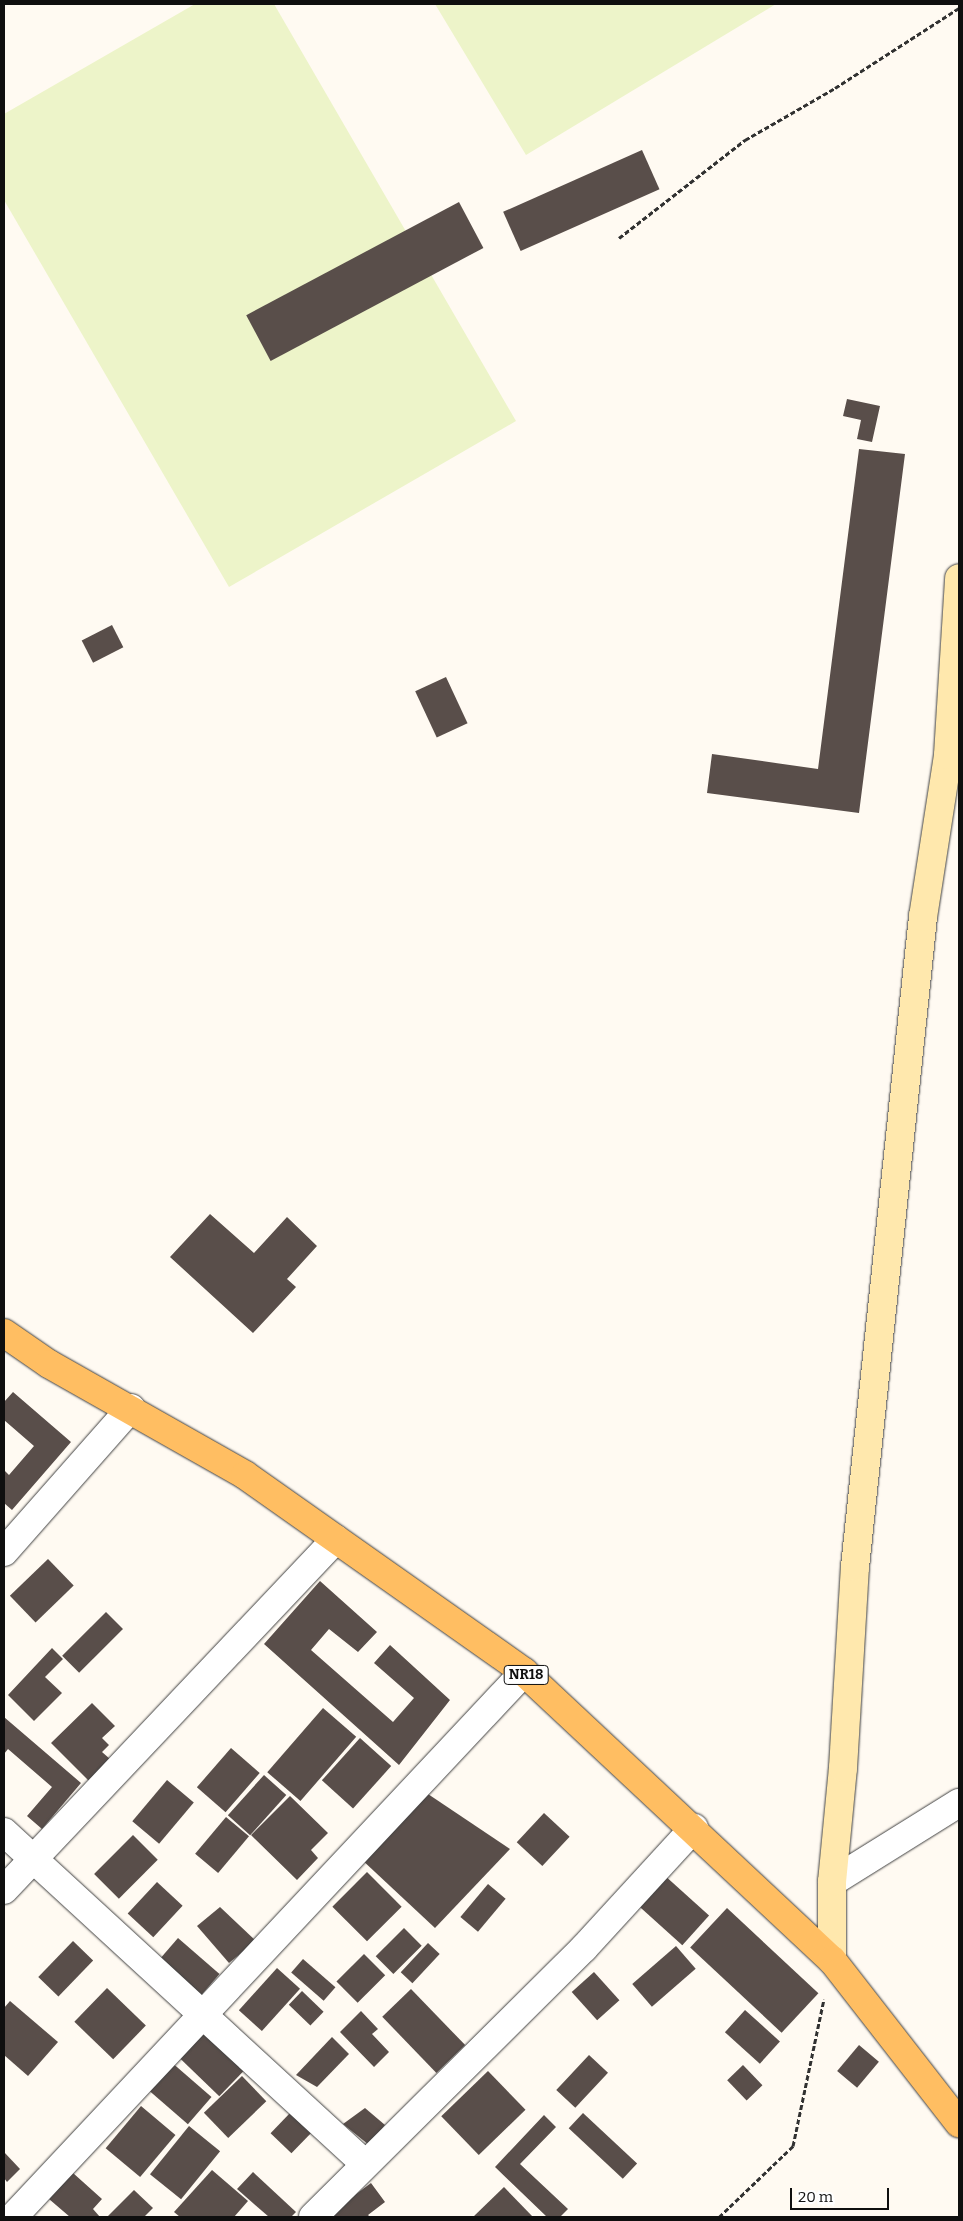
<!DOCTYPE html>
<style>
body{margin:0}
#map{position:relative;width:963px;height:2221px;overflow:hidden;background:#fffaf2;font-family:Bitter,serif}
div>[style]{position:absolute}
.pitch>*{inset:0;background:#edf4c9}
.building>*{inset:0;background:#594e4a;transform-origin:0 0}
.path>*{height:3px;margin-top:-1.5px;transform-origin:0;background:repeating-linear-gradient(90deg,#313131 0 5px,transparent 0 7.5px)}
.roads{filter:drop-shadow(0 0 1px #424242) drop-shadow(0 0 1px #424242)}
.street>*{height:28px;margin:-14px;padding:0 14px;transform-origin:14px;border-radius:14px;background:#fff}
.secondary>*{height:28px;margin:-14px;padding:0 14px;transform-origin:14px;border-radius:14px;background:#ffe8ad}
.primary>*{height:28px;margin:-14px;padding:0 14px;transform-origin:14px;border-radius:14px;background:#ffbe62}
span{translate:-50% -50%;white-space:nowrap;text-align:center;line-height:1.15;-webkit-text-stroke:5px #fff;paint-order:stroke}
.shield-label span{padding:1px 4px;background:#fff;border:1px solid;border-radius:4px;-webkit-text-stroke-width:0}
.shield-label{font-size:14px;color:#0f0f0f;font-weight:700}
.frame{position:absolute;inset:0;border:5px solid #0f0f0f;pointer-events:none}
.scale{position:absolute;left:790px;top:2188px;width:99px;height:22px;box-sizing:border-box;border:2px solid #0f0f0f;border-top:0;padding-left:6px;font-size:15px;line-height:18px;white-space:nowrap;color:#0f0f0f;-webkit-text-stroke:4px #fff;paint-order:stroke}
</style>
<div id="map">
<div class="pitch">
<div style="clip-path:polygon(195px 4px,274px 4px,516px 421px,229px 587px,4px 200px,4px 114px)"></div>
<div style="clip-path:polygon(435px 4px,776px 4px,526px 155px)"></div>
</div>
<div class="building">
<div style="left:642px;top:150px;width:43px;height:152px;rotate:66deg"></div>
<div style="left:459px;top:202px;width:52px;height:241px;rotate:62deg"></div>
<div style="clip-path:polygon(847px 399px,880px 406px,872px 442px,857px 439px,861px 420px,843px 416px)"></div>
<div style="clip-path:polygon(859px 449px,905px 454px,859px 813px,707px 793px,712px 754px,818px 769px)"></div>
<div style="left:112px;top:625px;width:25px;height:34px;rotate:63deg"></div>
<div style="left:446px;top:677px;width:51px;height:34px;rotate:65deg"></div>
<div style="clip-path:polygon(210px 1214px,254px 1253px,287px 1217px,317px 1246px,287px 1279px,296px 1287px,253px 1333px,170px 1257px)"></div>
<div style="clip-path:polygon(13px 1392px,71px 1442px,12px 1510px,4px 1503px,4px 1470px,9px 1475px,34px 1446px,4px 1420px,4px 1402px)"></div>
<div style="left:48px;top:1559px;width:37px;height:53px;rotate:46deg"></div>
<div style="clip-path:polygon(320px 1581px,377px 1632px,358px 1652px,329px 1629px,311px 1650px,393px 1722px,414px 1698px,374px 1663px,390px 1645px,450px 1700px,399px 1765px,264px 1644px)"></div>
<div style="left:106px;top:1612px;width:24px;height:62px;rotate:45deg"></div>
<div style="clip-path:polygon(52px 1648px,63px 1659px,45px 1677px,62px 1693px,34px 1721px,8px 1695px)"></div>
<div style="clip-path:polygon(92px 1703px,115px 1726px,102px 1738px,109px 1745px,102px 1752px,110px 1759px,89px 1781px,51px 1743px)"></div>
<div style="left:323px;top:1708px;width:44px;height:85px;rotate:41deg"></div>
<div style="clip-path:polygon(4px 1717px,81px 1783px,42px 1829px,27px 1816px,52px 1787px,8px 1749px,4px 1754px)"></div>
<div style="left:360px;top:1738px;width:42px;height:57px;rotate:42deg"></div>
<div style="left:231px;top:1748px;width:38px;height:52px;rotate:41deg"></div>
<div style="left:264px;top:1775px;width:30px;height:54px;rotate:42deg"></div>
<div style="left:167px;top:1780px;width:35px;height:54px;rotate:40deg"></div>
<div style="clip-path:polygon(425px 1792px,510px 1849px,435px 1928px,360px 1858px)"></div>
<div style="clip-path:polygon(290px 1796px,328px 1833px,311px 1850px,318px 1858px,297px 1880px,251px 1835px)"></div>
<div style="left:544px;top:1813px;width:35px;height:40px;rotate:43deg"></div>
<div style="left:226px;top:1817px;width:30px;height:48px;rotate:40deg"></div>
<div style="left:133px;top:1835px;width:35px;height:55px;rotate:45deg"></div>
<div style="left:367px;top:1872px;width:49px;height:49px;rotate:45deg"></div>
<div style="left:663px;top:1874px;width:62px;height:40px;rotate:42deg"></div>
<div style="left:157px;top:1882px;width:35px;height:43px;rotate:43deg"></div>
<div style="left:488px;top:1884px;width:23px;height:43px;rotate:40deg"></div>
<div style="clip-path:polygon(220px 1907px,256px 1941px,229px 1963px,197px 1926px)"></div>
<div style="left:727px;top:1908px;width:125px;height:54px;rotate:43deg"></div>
<div style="left:404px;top:1928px;width:25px;height:40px;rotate:45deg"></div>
<div style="left:178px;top:1938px;width:55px;height:31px;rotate:41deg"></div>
<div style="left:73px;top:1941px;width:28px;height:50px;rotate:44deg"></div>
<div style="left:428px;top:1943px;width:16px;height:40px;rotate:43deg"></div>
<div style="left:676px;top:1946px;width:30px;height:58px;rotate:49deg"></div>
<div style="left:364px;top:1954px;width:30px;height:39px;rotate:45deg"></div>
<div style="left:303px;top:1959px;width:43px;height:18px;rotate:41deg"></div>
<div style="left:277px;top:1968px;width:31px;height:57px;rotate:42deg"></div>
<div style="left:594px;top:1972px;width:38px;height:30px;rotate:48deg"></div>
<div style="left:107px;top:1988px;width:54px;height:47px;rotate:44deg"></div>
<div style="left:411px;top:1989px;width:78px;height:40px;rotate:46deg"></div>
<div style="left:302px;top:1991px;width:30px;height:19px;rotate:44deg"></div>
<div style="clip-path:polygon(10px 2001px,58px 2042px,28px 2076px,4px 2055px,4px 2008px)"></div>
<div style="left:745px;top:2010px;width:47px;height:30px;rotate:42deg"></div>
<div style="clip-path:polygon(361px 2011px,378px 2029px,372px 2034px,389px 2052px,374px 2067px,340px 2032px)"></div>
<div style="left:199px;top:2028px;width:62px;height:35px;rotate:44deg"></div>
<div style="clip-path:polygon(332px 2037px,349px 2054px,317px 2087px,296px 2075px)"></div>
<div style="left:859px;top:2045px;width:26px;height:34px;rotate:40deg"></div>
<div style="left:589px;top:2055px;width:26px;height:48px;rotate:43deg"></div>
<div style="left:170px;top:2061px;width:55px;height:36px;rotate:41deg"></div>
<div style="left:743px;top:2065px;width:28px;height:22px;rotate:46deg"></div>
<div style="left:488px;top:2071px;width:54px;height:65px;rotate:46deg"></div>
<div style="left:242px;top:2076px;width:35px;height:53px;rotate:46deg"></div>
<div style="left:141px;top:2106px;width:45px;height:55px;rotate:40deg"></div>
<div style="clip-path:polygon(365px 2108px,385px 2125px,369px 2145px,343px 2124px)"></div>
<div style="left:290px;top:2113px;width:29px;height:28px;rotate:44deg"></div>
<div style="left:583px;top:2113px;width:74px;height:21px;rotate:43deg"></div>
<div style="clip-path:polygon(544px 2115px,556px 2127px,520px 2164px,568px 2209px,560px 2217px,547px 2217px,495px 2167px)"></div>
<div style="left:189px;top:2126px;width:40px;height:62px;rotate:39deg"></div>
<div style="clip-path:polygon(4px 2152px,20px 2169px,7px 2182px,4px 2178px)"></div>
<div style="clip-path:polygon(212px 2170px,248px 2201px,234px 2217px,180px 2217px,174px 2212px)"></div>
<div style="clip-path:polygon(253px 2172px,296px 2212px,291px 2217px,269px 2217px,237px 2189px)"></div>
<div style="clip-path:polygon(73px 2173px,102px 2199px,93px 2209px,100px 2217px,70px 2217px,49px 2199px)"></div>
<div style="clip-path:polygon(371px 2183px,385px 2202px,368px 2215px,370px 2217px,330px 2217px,328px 2215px)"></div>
<div style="clip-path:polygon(504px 2187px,533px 2217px,473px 2217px)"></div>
<div style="clip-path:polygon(134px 2190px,153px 2208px,144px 2217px,107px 2217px)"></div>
</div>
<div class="path">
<div style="left:619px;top:238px;width:160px;rotate:-37.9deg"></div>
<div style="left:745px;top:140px;width:104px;rotate:-30deg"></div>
<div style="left:835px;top:88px;width:148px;rotate:-32.8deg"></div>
<div style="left:719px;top:2217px;width:103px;rotate:-43.8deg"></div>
<div style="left:793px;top:2146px;width:150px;rotate:-78.1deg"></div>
</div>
<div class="roads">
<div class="street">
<div style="left:4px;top:1552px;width:192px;rotate:-48.6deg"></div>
<div style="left:4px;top:1832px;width:490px;rotate:42.6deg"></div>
<div style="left:832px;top:1882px;width:150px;rotate:-31.9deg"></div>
<div style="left:4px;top:1890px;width:483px;rotate:-46.6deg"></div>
<div style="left:13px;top:2217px;width:747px;rotate:-46.84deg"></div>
<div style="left:313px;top:2217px;width:382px;rotate:-44.8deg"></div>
<div style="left:584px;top:1948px;width:163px;rotate:-47.5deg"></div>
</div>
<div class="secondary">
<div style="left:832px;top:1960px;width:78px;rotate:-90deg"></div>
<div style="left:832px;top:1882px;width:115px;rotate:-84.5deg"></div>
<div style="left:843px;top:1768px;width:201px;rotate:-86.6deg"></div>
<div style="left:855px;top:1567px;width:654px;rotate:-84.03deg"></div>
<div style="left:923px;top:917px;width:164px;rotate:-81.2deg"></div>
<div style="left:948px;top:755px;width:177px;rotate:-86.4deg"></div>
</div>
<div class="primary">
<div style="left:4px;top:1333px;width:55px;rotate:34.6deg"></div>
<div style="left:49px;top:1364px;width:225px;rotate:29.5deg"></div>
<div style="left:245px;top:1475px;width:342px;rotate:35.2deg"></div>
<div style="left:524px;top:1672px;width:422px;rotate:43.1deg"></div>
<div style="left:832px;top:1960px;width:207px;rotate:52.1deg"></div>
</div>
</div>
<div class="shield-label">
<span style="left:526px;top:1675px">NR18</span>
</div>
<div class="frame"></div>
<div class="scale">20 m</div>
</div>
